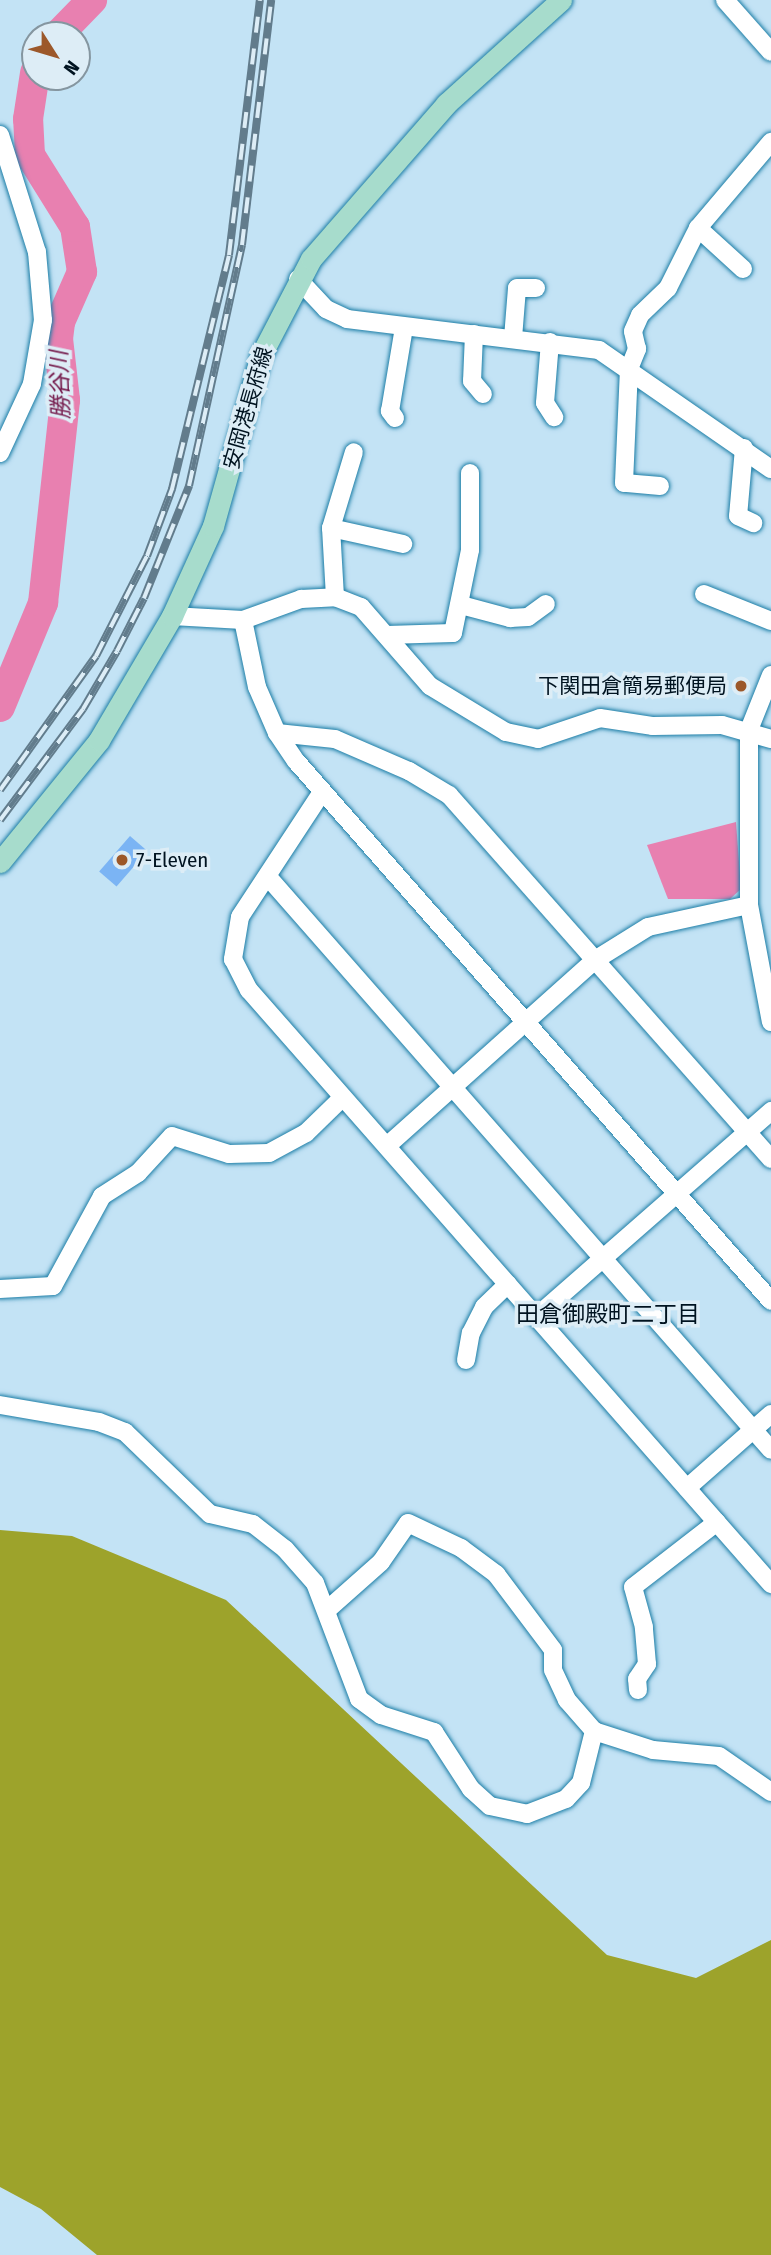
<!DOCTYPE html>
<meta charset="utf-8">
<style>
body{margin:0}
#map{position:relative;width:771px;height:2255px;overflow:hidden;background:#c3e3f5;font-family:"Fira Sans Condensed","Noto Sans JP",sans-serif}
div>[style]{position:absolute}
.forest>*{inset:0;background:#9da32b}
.water>*{inset:0;background:#e880b0}
.river>*{height:30px;margin:-15px;padding:0 15px;transform-origin:15px;border-radius:15px;background:#e880b0}
.building>*{inset:0;background:#7bb4f4;transform-origin:0 0}
.roads{filter:drop-shadow(0 0 2px #1b7da6) drop-shadow(0 0 2px #1b7da6)}
.minor>*{height:18px;margin:-9px;padding:0 9px;transform-origin:9px;border-radius:9px;background:#fff}
.major>*{height:21px;margin:-10.5px;padding:0 10.5px;transform-origin:10.5px;border-radius:10.5px;background:#a7dccc}
.rail>*{height:8px;margin-top:-4px;transform-origin:0;background:repeating-linear-gradient(90deg,#ddedf6 0 16px,#627c8c 0 32px);box-sizing:border-box;border-block:2px solid #627c8c}
.dots>*{width:19px;height:19px;translate:-50% -50%;box-sizing:border-box;border:4px solid #ddedf6;border-radius:50%}
span{translate:-50% -50%;white-space:nowrap;text-align:center;line-height:1.15;-webkit-text-stroke:7px #ddedf6;paint-order:stroke}
.street-label{font-size:21px;color:#001320}
.poi-label{font-size:21px;color:#001320}
.right{translate:-100% -50%;text-align:right}
.left{translate:0 -50%;text-align:left}
.water-label{font-size:23px;color:#731749;font-style:italic}
.neighbourhood-label{font-size:23px;color:#001320}
.north{position:absolute;left:21px;top:21px;width:70px;height:70px;box-sizing:border-box;background:#ddedf6;border:2px solid #8596a0;border-radius:50%;rotate:127deg;font-size:19px;font-weight:700;line-height:28px;text-align:center;color:#001320}
.north::after{content:'';display:block;margin:auto;width:24px;height:32px;background:#9c582a;clip-path:polygon(50% 0,100% 100%,50% 72%,0 100%)}
</style>
<div id="map">
<div class="forest">
<div style="clip-path:polygon(0 1530px,72px 1536px,226px 1600px,607px 1955px,696px 1978px,771px 1940px,771px 2255px,97px 2255px,41px 2209px,0 2187px)"></div>
</div>
<div class="water">
<div style="clip-path:polygon(736px 822px,741px 889px,730px 899px,668px 899px,647px 845px)"></div>
</div>
<div class="river">
<div style="left:58px;top:35px;width:49px;rotate:-45.8deg"></div>
<div style="left:0;top:707px;width:113px;rotate:-67.5deg"></div>
<div style="left:43px;top:603px;width:204px;rotate:-83.8deg"></div>
<div style="left:65px;top:400px;width:61px;rotate:-96.5deg"></div>
<div style="left:58px;top:339px;width:17px;rotate:-83deg"></div>
<div style="left:60px;top:322px;width:55px;rotate:-66.3deg"></div>
<div style="left:82px;top:272px;width:46px;rotate:-98.8deg"></div>
<div style="left:75px;top:227px;width:85px;rotate:-122deg"></div>
<div style="left:30px;top:155px;width:36px;rotate:-93deg"></div>
<div style="left:28px;top:119px;width:47px;rotate:-81.3deg"></div>
</div>
<div class="building">
<div style="left:130px;top:836px;width:23px;height:47px;rotate:41deg"></div>
</div>
<div class="roads">
<div class="minor">
<div style="left:725px;top:0;width:69px;rotate:48.5deg"></div>
<div style="left:0;top:135px;width:123px;rotate:72.5deg"></div>
<div style="left:37px;top:252px;width:68px;rotate:85deg"></div>
<div style="left:43px;top:320px;width:65px;rotate:99.8deg"></div>
<div style="left:32px;top:384px;width:76px;rotate:114.9deg"></div>
<div style="left:743px;top:269px;width:61px;rotate:-137.7deg"></div>
<div style="left:698px;top:228px;width:113px;rotate:-49.7deg"></div>
<div style="left:298px;top:279px;width:41px;rotate:47deg"></div>
<div style="left:326px;top:309px;width:23px;rotate:25deg"></div>
<div style="left:347px;top:319px;width:254px;rotate:7deg"></div>
<div style="left:599px;top:350px;width:209px;rotate:34.7deg"></div>
<div style="left:474px;top:334px;width:47px;rotate:92.4deg"></div>
<div style="left:472px;top:381px;width:17px;rotate:50deg"></div>
<div style="left:513px;top:338px;width:50px;rotate:-85.4deg"></div>
<div style="left:517px;top:288px;width:19px"></div>
<div style="left:550px;top:342px;width:61px;rotate:94.7deg"></div>
<div style="left:545px;top:403px;width:17px;rotate:57deg"></div>
<div style="left:395px;top:418px;width:9px;rotate:-126deg"></div>
<div style="left:390px;top:411px;width:85px;rotate:-80.5deg"></div>
<div style="left:744px;top:448px;width:68px;rotate:95deg"></div>
<div style="left:738px;top:516px;width:17px;rotate:25deg"></div>
<div style="left:660px;top:486px;width:36px;rotate:-175deg"></div>
<div style="left:624px;top:483px;width:114px;rotate:-87.5deg"></div>
<div style="left:629px;top:369px;width:22px;rotate:-68deg"></div>
<div style="left:637px;top:349px;width:18px;rotate:-103deg"></div>
<div style="left:633px;top:331px;width:17px;rotate:-66deg"></div>
<div style="left:640px;top:315px;width:39px;rotate:-44deg"></div>
<div style="left:668px;top:288px;width:67px;rotate:-63.4deg"></div>
<div style="left:331px;top:528px;width:74px;rotate:12.5deg"></div>
<div style="left:704px;top:594px;width:72px;rotate:21.9deg"></div>
<div style="left:335px;top:597px;width:69px;rotate:-93.3deg"></div>
<div style="left:331px;top:528px;width:79px;rotate:-73.2deg"></div>
<div style="left:461px;top:605px;width:51px;rotate:14.9deg"></div>
<div style="left:510px;top:618px;width:18px;rotate:-3deg"></div>
<div style="left:528px;top:617px;width:22px;rotate:-36deg"></div>
<div style="left:172px;top:616px;width:71px;rotate:3.2deg"></div>
<div style="left:243px;top:620px;width:62px;rotate:-19.9deg"></div>
<div style="left:301px;top:599px;width:34px;rotate:-3deg"></div>
<div style="left:335px;top:597px;width:28px;rotate:21deg"></div>
<div style="left:361px;top:607px;width:105px;rotate:48.9deg"></div>
<div style="left:430px;top:686px;width:89px;rotate:31.2deg"></div>
<div style="left:506px;top:732px;width:33px;rotate:12deg"></div>
<div style="left:538px;top:739px;width:65px;rotate:-18.7deg"></div>
<div style="left:600px;top:718px;width:54px;rotate:8.6deg"></div>
<div style="left:653px;top:726px;width:69px;rotate:-0.8deg"></div>
<div style="left:722px;top:725px;width:51px;rotate:15.9deg"></div>
<div style="left:243px;top:620px;width:68px;rotate:78.2deg"></div>
<div style="left:257px;top:687px;width:50px;rotate:66.5deg"></div>
<div style="left:277px;top:733px;width:34px;rotate:56deg"></div>
<div style="left:296px;top:761px;width:719px;rotate:48.66deg"></div>
<div style="left:387px;top:635px;width:66px;rotate:-1.7deg"></div>
<div style="left:453px;top:633px;width:85px;rotate:-78.4deg"></div>
<div style="left:470px;top:550px;width:77px;rotate:-90deg"></div>
<div style="left:771px;top:675px;width:59px;rotate:111.8deg"></div>
<div style="left:749px;top:730px;width:175px;rotate:90deg"></div>
<div style="left:749px;top:905px;width:119px;rotate:79.4deg"></div>
<div style="left:277px;top:733px;width:58px;rotate:5.9deg"></div>
<div style="left:335px;top:739px;width:81px;rotate:23.4deg"></div>
<div style="left:409px;top:771px;width:47px;rotate:31deg"></div>
<div style="left:449px;top:795px;width:486px;rotate:48.5deg"></div>
<div style="left:322px;top:792px;width:149px;rotate:123.3deg"></div>
<div style="left:240px;top:917px;width:43px;rotate:99.5deg"></div>
<div style="left:233px;top:959px;width:35px;rotate:63deg"></div>
<div style="left:249px;top:990px;width:791px;rotate:48.69deg"></div>
<div style="left:268px;top:877px;width:762px;rotate:48.72deg"></div>
<div style="left:388px;top:1145px;width:278px;rotate:-41.8deg"></div>
<div style="left:595px;top:960px;width:62px;rotate:-31.9deg"></div>
<div style="left:648px;top:927px;width:103px;rotate:-12.3deg"></div>
<div style="left:0;top:1289px;width:53px;rotate:-3.2deg"></div>
<div style="left:53px;top:1286px;width:102px;rotate:-61.4deg"></div>
<div style="left:102px;top:1196px;width:43px;rotate:-32.6deg"></div>
<div style="left:138px;top:1173px;width:50px;rotate:-47.4deg"></div>
<div style="left:172px;top:1136px;width:60px;rotate:17.5deg"></div>
<div style="left:229px;top:1154px;width:40px;rotate:-1.4deg"></div>
<div style="left:269px;top:1153px;width:42px;rotate:-28.4deg"></div>
<div style="left:306px;top:1133px;width:50px;rotate:-44.2deg"></div>
<div style="left:536px;top:1317px;width:313px;rotate:-41.2deg"></div>
<div style="left:466px;top:1360px;width:27px;rotate:-80deg"></div>
<div style="left:471px;top:1333px;width:29px;rotate:-63deg"></div>
<div style="left:484px;top:1307px;width:33px;rotate:-44deg"></div>
<div style="left:0;top:1405px;width:100px;rotate:9.7deg"></div>
<div style="left:99px;top:1422px;width:28px;rotate:21deg"></div>
<div style="left:125px;top:1432px;width:118px;rotate:44deg"></div>
<div style="left:210px;top:1514px;width:44px;rotate:13.1deg"></div>
<div style="left:253px;top:1524px;width:41px;rotate:38deg"></div>
<div style="left:285px;top:1549px;width:45px;rotate:48.6deg"></div>
<div style="left:315px;top:1583px;width:124px;rotate:69.2deg"></div>
<div style="left:359px;top:1699px;width:27px;rotate:36deg"></div>
<div style="left:381px;top:1715px;width:56px;rotate:17.8deg"></div>
<div style="left:434px;top:1732px;width:68px;rotate:57deg"></div>
<div style="left:471px;top:1789px;width:25px;rotate:42deg"></div>
<div style="left:490px;top:1806px;width:38px;rotate:12deg"></div>
<div style="left:527px;top:1814px;width:42px;rotate:-21deg"></div>
<div style="left:566px;top:1799px;width:22px;rotate:-47deg"></div>
<div style="left:581px;top:1783px;width:54px;rotate:-76deg"></div>
<div style="left:687px;top:1488px;width:112px;rotate:-41.4deg"></div>
<div style="left:327px;top:1610px;width:72px;rotate:-41.6deg"></div>
<div style="left:381px;top:1562px;width:47px;rotate:-55.3deg"></div>
<div style="left:408px;top:1523px;width:59px;rotate:25.3deg"></div>
<div style="left:461px;top:1548px;width:44px;rotate:36.6deg"></div>
<div style="left:496px;top:1574px;width:95px;rotate:53.1deg"></div>
<div style="left:553px;top:1650px;width:20px;rotate:90deg"></div>
<div style="left:553px;top:1670px;width:33px;rotate:65deg"></div>
<div style="left:567px;top:1700px;width:41px;rotate:48.9deg"></div>
<div style="left:594px;top:1731px;width:62px;rotate:17.9deg"></div>
<div style="left:653px;top:1750px;width:66px;rotate:5.2deg"></div>
<div style="left:719px;top:1756px;width:63px;rotate:34.7deg"></div>
<div style="left:638px;top:1690px;width:11px;rotate:-95deg"></div>
<div style="left:637px;top:1679px;width:18px;rotate:-56deg"></div>
<div style="left:647px;top:1664px;width:37px;rotate:-95deg"></div>
<div style="left:644px;top:1627px;width:41px;rotate:-105.4deg"></div>
<div style="left:633px;top:1587px;width:106px;rotate:-37.7deg"></div>
</div>
<div class="major">
<div style="left:0;top:862px;width:157px;rotate:-50.9deg"></div>
<div style="left:99px;top:740px;width:144px;rotate:-59.5deg"></div>
<div style="left:172px;top:616px;width:99px;rotate:-65.5deg"></div>
<div style="left:213px;top:526px;width:178px;rotate:-74.3deg"></div>
<div style="left:261px;top:355px;width:108px;rotate:-62.5deg"></div>
<div style="left:311px;top:259px;width:206px;rotate:-48.9deg"></div>
<div style="left:446px;top:104px;width:155px;rotate:-42.1deg"></div>
</div>
</div>
<div class="rail">
<div style="left:0;top:790px;width:165px;rotate:-54.4deg"></div>
<div style="left:96px;top:656px;width:112px;rotate:-63deg"></div>
<div style="left:147px;top:556px;width:72px;rotate:-69.5deg"></div>
<div style="left:172px;top:489px;width:241px;rotate:-76.3deg"></div>
<div style="left:229px;top:255px;width:257px;rotate:-83.1deg"></div>
<div style="left:0;top:820px;width:139px;rotate:-53.2deg"></div>
<div style="left:83px;top:709px;width:67px;rotate:-59.6deg"></div>
<div style="left:117px;top:651px;width:59px;rotate:-63deg"></div>
<div style="left:144px;top:598px;width:121px;rotate:-68.1deg"></div>
<div style="left:189px;top:486px;width:247px;rotate:-77.6deg"></div>
<div style="left:242px;top:245px;width:247px;rotate:-83.2deg"></div>
</div>
<div class="dots">
<div style="left:741px;top:686px;background:#9c582a"></div>
<div style="left:122px;top:860px;background:#9c582a"></div>
</div>
<div class="street-label">
<span style="left:248px;top:408px;rotate:-74deg">安岡港長府線</span>
</div>
<div class="poi-label">
<span class="right" style="left:727px;top:686px">下関田倉簡易郵便局</span>
<span class="left" style="left:136px;top:860px">7-Eleven</span>
</div>
<div class="water-label">
<span style="left:60px;top:385px;rotate:-92deg">勝谷川</span>
</div>
<div class="neighbourhood-label">
<span style="left:608px;top:1314px">田倉御殿町二丁目</span>
</div>
<div class="north">N</div>
</div>
